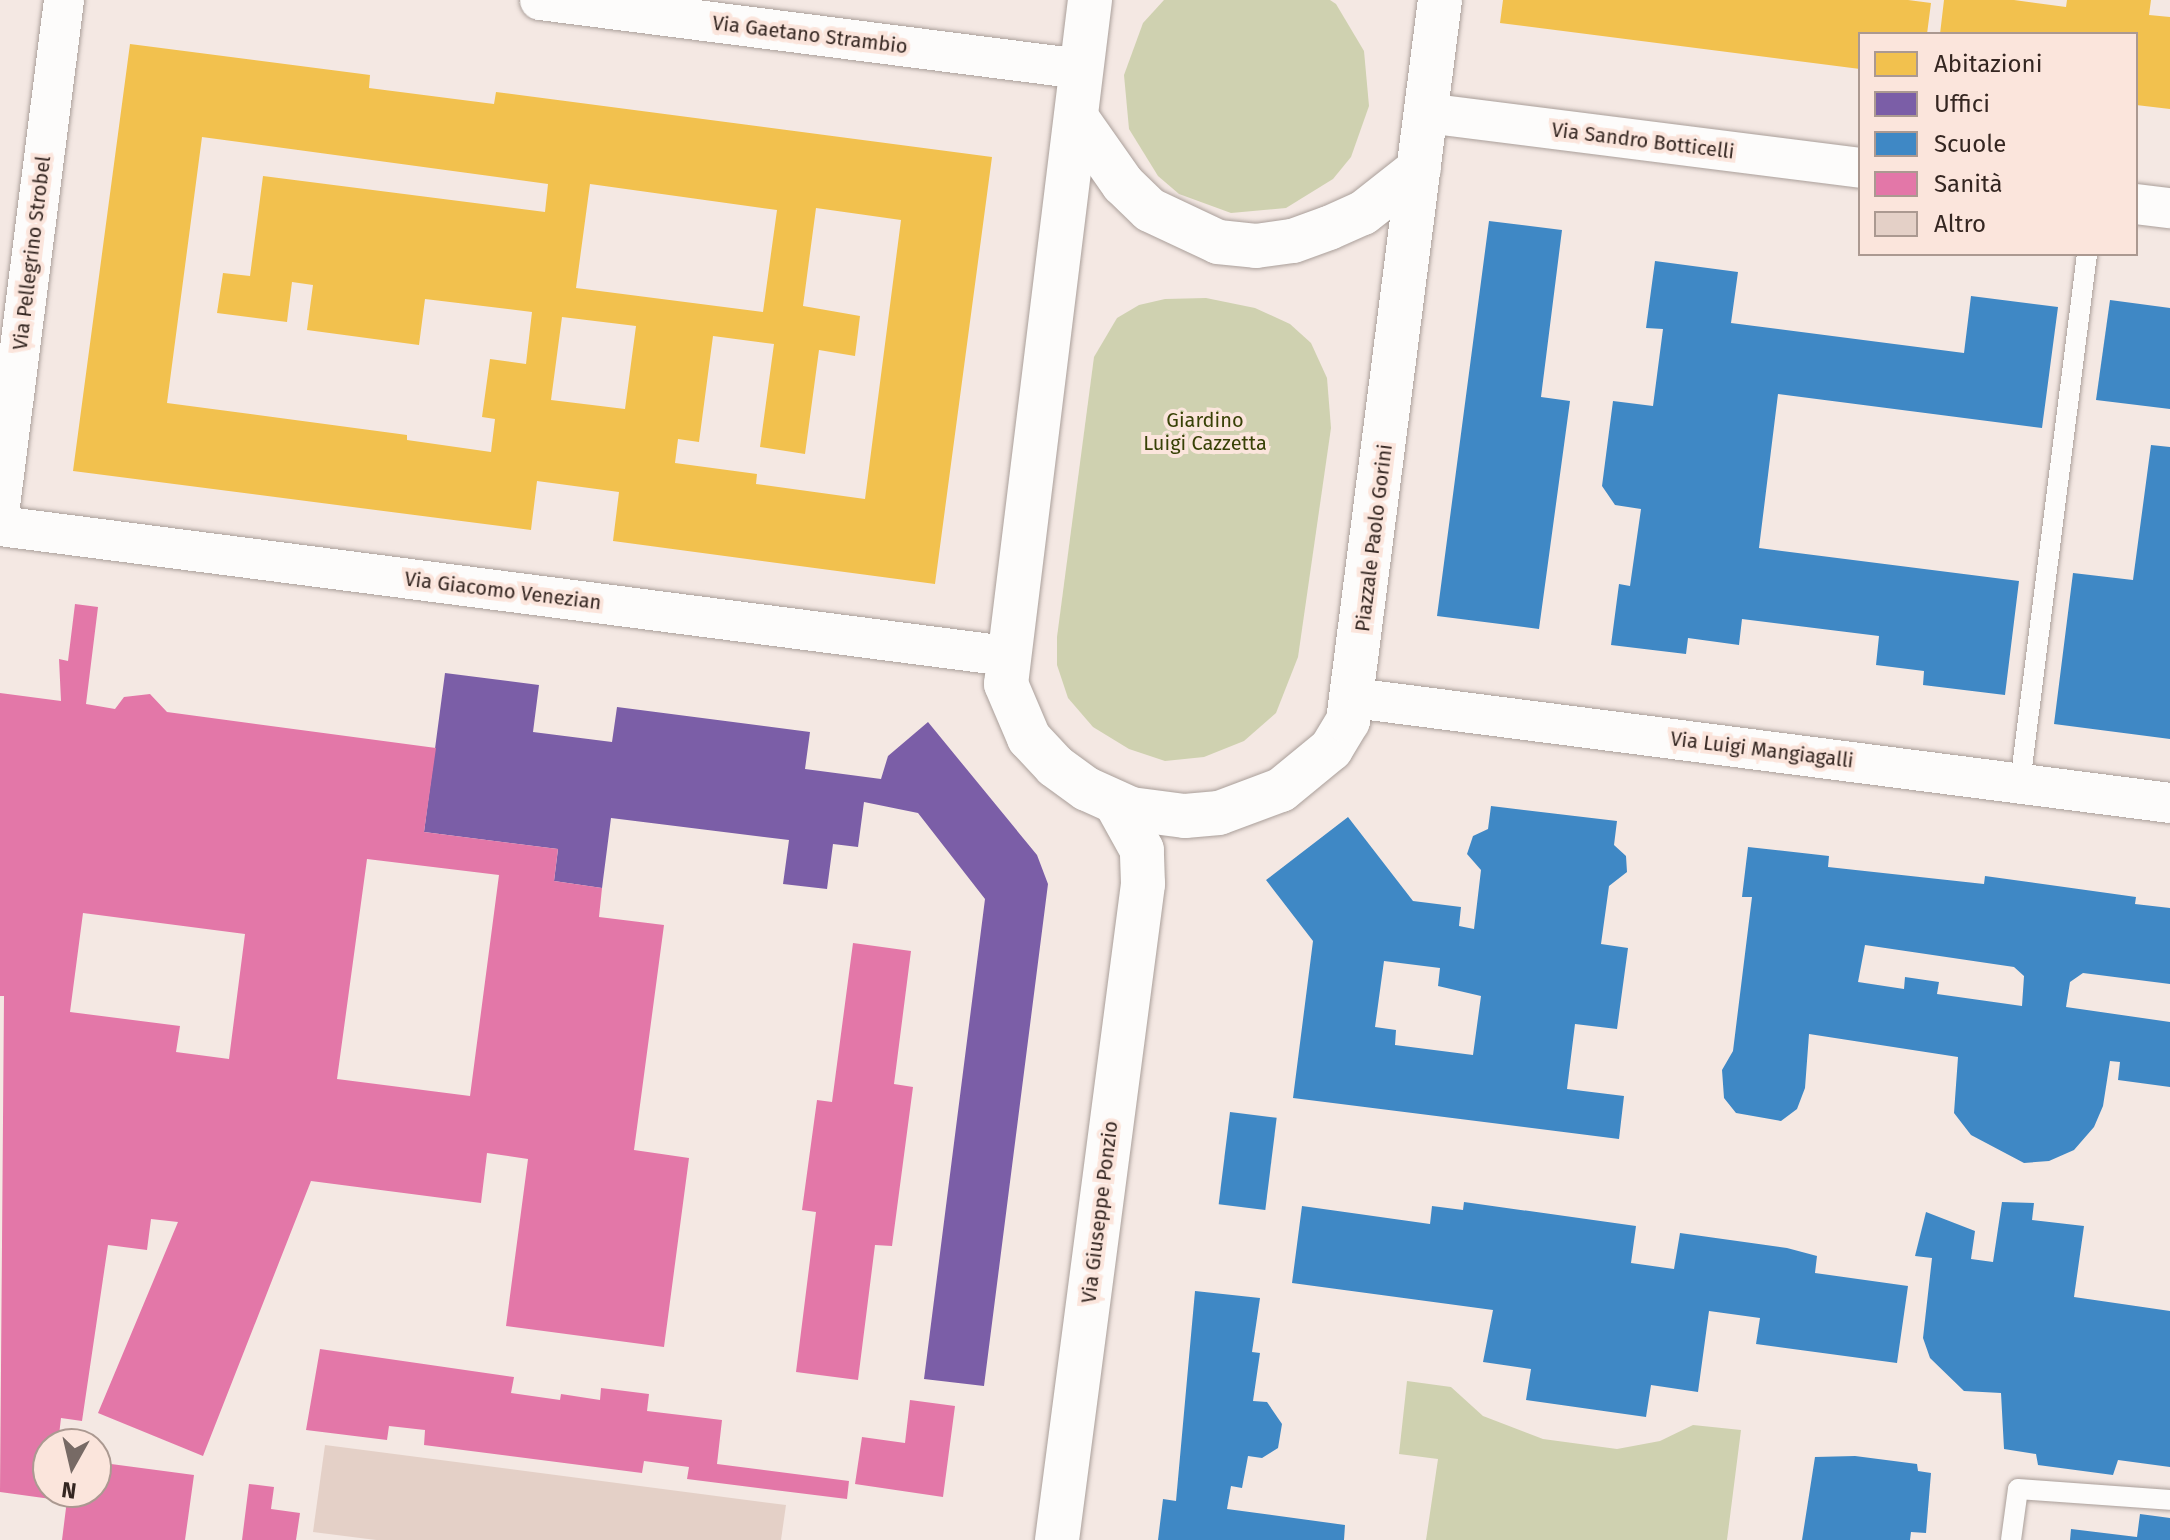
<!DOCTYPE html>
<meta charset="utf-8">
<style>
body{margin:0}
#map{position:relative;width:2170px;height:1540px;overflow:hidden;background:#f4e8e3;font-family:"Fira Sans",sans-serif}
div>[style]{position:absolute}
.green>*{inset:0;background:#cfd1b0}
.homes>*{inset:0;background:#f2c14e}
.offices>*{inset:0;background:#7b5ea7}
.schools>*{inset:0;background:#3f88c5;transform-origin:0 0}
.health>*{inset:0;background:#e377a8}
.building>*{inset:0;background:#e4d0c7}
.roads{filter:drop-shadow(0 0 2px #aa9f9a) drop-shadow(0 0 2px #aa9f9a)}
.lane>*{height:20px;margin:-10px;padding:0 10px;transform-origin:10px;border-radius:10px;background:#fdfcfb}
.street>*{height:40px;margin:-20px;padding:0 20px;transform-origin:20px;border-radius:20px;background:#fdfcfb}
.secondary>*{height:44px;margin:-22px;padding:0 22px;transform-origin:22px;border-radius:22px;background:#fdfcfb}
span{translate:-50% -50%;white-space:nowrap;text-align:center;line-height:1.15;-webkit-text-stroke:8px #fbe5dc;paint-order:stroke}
.street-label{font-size:20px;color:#342621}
.park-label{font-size:20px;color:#384106}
.legend{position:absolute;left:1858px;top:32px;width:280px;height:224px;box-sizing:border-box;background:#fbe5dc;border:2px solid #ab9991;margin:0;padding:10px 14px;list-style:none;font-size:24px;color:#342621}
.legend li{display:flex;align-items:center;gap:16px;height:40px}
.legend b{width:40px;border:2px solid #ab9991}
.north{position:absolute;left:32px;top:1428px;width:80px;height:80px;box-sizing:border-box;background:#fbe5dc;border:2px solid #ab9991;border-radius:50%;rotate:188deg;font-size:22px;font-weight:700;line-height:32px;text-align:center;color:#342621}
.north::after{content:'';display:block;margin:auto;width:28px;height:36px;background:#776a65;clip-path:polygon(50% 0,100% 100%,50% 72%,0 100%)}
</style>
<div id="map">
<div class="green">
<div style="clip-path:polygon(1164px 0,1330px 0,1336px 4px,1364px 51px,1369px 106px,1351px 157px,1333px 179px,1286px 208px,1231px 213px,1179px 194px,1158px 176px,1129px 129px,1124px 75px,1143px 23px)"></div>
<div style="clip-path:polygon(1206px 298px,1255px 308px,1290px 324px,1311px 343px,1327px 378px,1331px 428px,1298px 657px,1276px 713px,1244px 741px,1204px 757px,1165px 761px,1129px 749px,1093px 727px,1068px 698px,1057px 665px,1057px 637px,1094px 357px,1117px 318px,1139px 305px,1165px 299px)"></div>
<div style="clip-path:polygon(1407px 1381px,1451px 1387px,1483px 1416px,1543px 1439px,1617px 1449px,1660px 1441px,1693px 1425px,1741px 1430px,1727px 1540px,1426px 1540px,1438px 1459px,1399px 1454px)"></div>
</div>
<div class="homes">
<div style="clip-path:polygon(1503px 0,1908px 0,1931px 3px,1927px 34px,1860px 34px,1860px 69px,1500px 23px)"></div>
<div style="clip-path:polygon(1944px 0,2014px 0,2066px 7px,2067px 0,2151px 0,2149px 15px,2170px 17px,2170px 109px,2136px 105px,2136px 34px,1940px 34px)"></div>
<div style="clip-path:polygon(evenodd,130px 44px,370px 75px,369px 88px,494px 104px,496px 92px,992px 157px,935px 584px,613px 541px,619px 492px,537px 481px,531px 530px,73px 471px,130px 44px,202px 137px,548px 184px,545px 212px,263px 176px,250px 276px,223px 273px,217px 313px,287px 322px,292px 282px,313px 285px,307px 330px,419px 345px,425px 299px,532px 312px,526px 364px,490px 359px,482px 417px,495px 419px,491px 452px,407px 440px,407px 435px,167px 403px,202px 137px,130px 44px,590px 184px,777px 210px,763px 312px,576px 288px,590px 184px,130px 44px,816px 208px,901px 220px,865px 499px,756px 484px,757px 474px,675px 463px,678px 439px,699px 442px,713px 336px,774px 344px,760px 447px,805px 454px,819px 350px,855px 356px,860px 316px,803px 306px,816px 208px,130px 44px,562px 317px,636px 326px,625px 409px,551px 400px,562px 317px)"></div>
</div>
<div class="offices">
<div style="clip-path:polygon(445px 673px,539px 685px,533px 732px,612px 742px,617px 707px,810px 732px,805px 769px,881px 779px,888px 756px,928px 722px,1037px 855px,1048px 884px,984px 1386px,924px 1379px,985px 899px,918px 813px,864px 802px,858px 847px,833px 844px,827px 889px,783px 884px,789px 840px,611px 818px,602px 888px,554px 881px,558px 849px,424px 832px)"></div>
</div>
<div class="schools">
<div style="clip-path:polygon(1489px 221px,1562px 230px,1541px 397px,1570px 401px,1539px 629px,1437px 616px)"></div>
<div style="clip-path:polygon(1655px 261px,1738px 272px,1731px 323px,1964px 353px,1971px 296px,2058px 307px,2042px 428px,1778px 394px,1759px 548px,2019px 581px,2005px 695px,1923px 685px,1924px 671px,1876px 665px,1879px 636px,1742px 619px,1739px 645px,1688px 638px,1686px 654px,1611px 645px,1619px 584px,1630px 586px,1641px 509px,1615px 505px,1602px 486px,1613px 401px,1653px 406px,1663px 329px,1646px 328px)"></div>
<div style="clip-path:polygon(2110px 300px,2170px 308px,2170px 409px,2096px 400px)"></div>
<div style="clip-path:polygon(2151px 445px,2170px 447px,2170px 739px,2054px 724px,2073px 573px,2133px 580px)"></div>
<div style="clip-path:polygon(evenodd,1491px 806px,1617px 821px,1614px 845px,1626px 856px,1627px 872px,1609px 886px,1601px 944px,1628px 948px,1617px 1029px,1575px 1024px,1567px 1089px,1624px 1096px,1619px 1139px,1293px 1098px,1313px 941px,1266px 880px,1348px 817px,1413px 901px,1461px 907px,1459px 926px,1474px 929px,1481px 870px,1467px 854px,1473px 836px,1488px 829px,1491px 806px,1384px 961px,1440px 968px,1438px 986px,1481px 996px,1473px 1055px,1395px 1045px,1396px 1030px,1375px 1027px,1384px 961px)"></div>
<div style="clip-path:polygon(evenodd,1748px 847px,1829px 856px,1828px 867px,1984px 884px,1985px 876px,2136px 897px,2135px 904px,2170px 908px,2170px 984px,2083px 973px,2070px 982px,2066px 1007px,2170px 1022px,2170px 1087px,2118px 1080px,2120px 1062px,2110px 1061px,2103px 1106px,2094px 1127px,2074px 1150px,2049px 1161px,2024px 1163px,1971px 1135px,1954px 1113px,1958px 1057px,1809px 1034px,1805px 1088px,1797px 1109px,1781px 1121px,1736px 1113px,1724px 1098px,1722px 1070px,1733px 1051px,1752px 897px,1742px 897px,1748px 847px,1865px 945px,2014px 967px,2024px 976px,2022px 1006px,1937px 994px,1939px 982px,1905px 977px,1904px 989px,1858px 982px,1865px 945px)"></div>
<div style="left:1230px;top:1112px;width:47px;height:93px;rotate:7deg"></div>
<div style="clip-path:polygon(1464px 1202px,1636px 1226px,1631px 1263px,1674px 1269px,1680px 1233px,1787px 1248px,1817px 1256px,1815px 1273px,1908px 1286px,1897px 1363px,1756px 1344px,1760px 1318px,1709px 1311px,1698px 1392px,1651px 1385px,1646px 1417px,1526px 1400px,1531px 1369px,1483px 1362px,1493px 1310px,1292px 1283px,1302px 1206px,1430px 1224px,1432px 1206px,1463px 1210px)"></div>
<div style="clip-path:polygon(2002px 1202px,2034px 1203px,2032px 1220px,2084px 1226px,2074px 1297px,2170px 1311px,2170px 1467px,2118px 1460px,2113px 1475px,2038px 1465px,2036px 1454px,2004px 1449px,2001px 1393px,1964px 1391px,1930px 1358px,1923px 1338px,1932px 1258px,1915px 1256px,1926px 1212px,1975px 1231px,1971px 1259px,1993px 1262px)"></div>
<div style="clip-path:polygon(1195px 1291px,1260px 1298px,1252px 1352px,1260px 1353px,1253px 1401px,1267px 1402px,1282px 1424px,1278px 1448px,1262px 1458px,1248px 1456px,1242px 1488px,1231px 1486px,1227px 1509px,1345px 1525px,1344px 1540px,1158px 1540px,1163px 1499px,1176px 1501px)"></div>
<div style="clip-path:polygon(1855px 1456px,1917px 1464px,1918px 1471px,1931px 1473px,1926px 1533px,1911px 1532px,1910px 1540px,1802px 1540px,1815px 1457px)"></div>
<div style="clip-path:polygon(2140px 1514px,2170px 1518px,2170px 1540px,2070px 1540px,2071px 1529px,2137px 1537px)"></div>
</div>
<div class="health">
<div style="clip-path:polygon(evenodd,75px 604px,98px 607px,86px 704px,115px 709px,124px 697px,150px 694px,167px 712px,436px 748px,424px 832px,558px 849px,554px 881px,602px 888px,599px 917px,664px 925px,634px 1150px,689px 1158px,664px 1347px,506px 1326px,528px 1159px,487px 1153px,481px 1203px,311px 1181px,203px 1456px,98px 1413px,178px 1222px,151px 1219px,147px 1250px,108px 1245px,82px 1421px,61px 1418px,58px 1444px,48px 1444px,51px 1499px,0 1492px,4px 996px,0 996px,0 693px,61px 701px,59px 659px,68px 661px,75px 604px,367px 859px,499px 875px,470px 1096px,337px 1079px,367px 859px,75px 604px,83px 913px,245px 934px,229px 1059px,176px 1052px,180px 1026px,70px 1012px,83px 913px)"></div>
<div style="clip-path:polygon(853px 943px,911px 951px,894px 1084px,913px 1087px,892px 1246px,875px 1245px,858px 1380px,796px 1372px,816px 1212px,802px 1210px,817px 1100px,832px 1102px)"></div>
<div style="clip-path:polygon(320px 1349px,514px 1377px,511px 1393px,560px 1400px,561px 1394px,600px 1400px,601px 1388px,649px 1394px,647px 1411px,722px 1420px,717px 1464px,849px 1481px,847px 1499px,687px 1479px,689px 1467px,644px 1461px,642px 1473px,424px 1445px,425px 1430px,389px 1426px,387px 1440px,306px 1430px)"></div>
<div style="clip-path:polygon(910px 1400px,955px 1406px,943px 1497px,855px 1484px,862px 1437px,905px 1443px)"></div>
<div style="clip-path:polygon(96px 1462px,194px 1475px,185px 1540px,62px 1540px,68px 1492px,96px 1492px)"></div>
<div style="clip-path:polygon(249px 1484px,274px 1487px,271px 1509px,300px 1513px,296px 1540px,242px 1540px)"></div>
</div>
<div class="building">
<div style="clip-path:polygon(325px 1445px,786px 1505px,781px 1540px,376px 1540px,313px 1532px)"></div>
</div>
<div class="roads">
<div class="lane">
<div style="left:2020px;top:783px;width:533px;rotate:-82.78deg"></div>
<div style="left:2011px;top:1540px;width:51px;rotate:-82.2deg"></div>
<div style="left:2018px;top:1489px;width:152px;rotate:4.1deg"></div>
</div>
<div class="street">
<div style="left:540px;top:0;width:545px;rotate:7.27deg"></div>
<div style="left:1426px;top:113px;width:437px;rotate:7.2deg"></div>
<div style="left:2136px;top:204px;width:34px;rotate:7deg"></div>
<div style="left:0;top:506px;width:510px;rotate:-82.79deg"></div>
<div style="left:0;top:526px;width:1014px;rotate:7.36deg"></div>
<div style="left:1354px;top:698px;width:823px;rotate:7.33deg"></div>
</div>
<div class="secondary">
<div style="left:1090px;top:0;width:689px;rotate:97deg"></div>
<div style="left:1006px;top:684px;width:59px;rotate:66.9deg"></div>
<div style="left:1029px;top:738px;width:38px;rotate:47deg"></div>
<div style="left:1055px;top:766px;width:39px;rotate:36deg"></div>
<div style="left:1087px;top:789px;width:48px;rotate:24.4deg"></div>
<div style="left:1131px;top:809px;width:54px;rotate:7.4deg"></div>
<div style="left:1185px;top:816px;width:34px;rotate:-5deg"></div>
<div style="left:1219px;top:813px;width:66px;rotate:-20.4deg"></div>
<div style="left:1281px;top:790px;width:65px;rotate:-39.4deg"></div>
<div style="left:1331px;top:749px;width:33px;rotate:-59deg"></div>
<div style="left:1348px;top:721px;width:727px;rotate:-82.73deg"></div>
<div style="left:1076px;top:117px;width:82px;rotate:55deg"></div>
<div style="left:1123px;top:184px;width:37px;rotate:44deg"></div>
<div style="left:1150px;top:210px;width:75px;rotate:25.2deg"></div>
<div style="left:1218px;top:242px;width:38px;rotate:6deg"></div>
<div style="left:1256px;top:246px;width:37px;rotate:-8deg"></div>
<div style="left:1293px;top:241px;width:38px;rotate:-20deg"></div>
<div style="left:1329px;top:228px;width:37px;rotate:-24deg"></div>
<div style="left:1363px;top:213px;width:71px;rotate:-38.2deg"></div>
<div style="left:1057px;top:1540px;width:662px;rotate:-82.53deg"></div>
<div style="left:1143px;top:884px;width:34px;rotate:-92deg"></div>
<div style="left:1142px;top:850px;width:54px;rotate:-119deg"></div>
</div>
</div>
<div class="street-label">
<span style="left:810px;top:35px;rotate:7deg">Via Gaetano Strambio</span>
<span style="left:1643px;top:141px;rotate:7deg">Via Sandro Botticelli</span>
<span style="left:32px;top:253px;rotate:-83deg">Via Pellegrino Strobel</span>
<span style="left:1374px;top:538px;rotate:-83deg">Piazzale Paolo Gorini</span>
<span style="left:503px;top:591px;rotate:7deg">Via Giacomo Venezian</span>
<span style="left:1762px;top:750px;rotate:7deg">Via Luigi Mangiagalli</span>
<span style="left:1100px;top:1212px;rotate:-83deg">Via Giuseppe Ponzio</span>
</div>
<div class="park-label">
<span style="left:1205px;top:432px">Giardino<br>Luigi Cazzetta</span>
</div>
<ul class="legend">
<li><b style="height:22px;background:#f2c14e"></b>Abitazioni</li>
<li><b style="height:22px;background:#7b5ea7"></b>Uffici</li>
<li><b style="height:22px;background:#3f88c5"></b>Scuole</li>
<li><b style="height:22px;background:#e377a8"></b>Sanità</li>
<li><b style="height:22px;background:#e4d0c7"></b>Altro</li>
</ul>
<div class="north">N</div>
</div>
